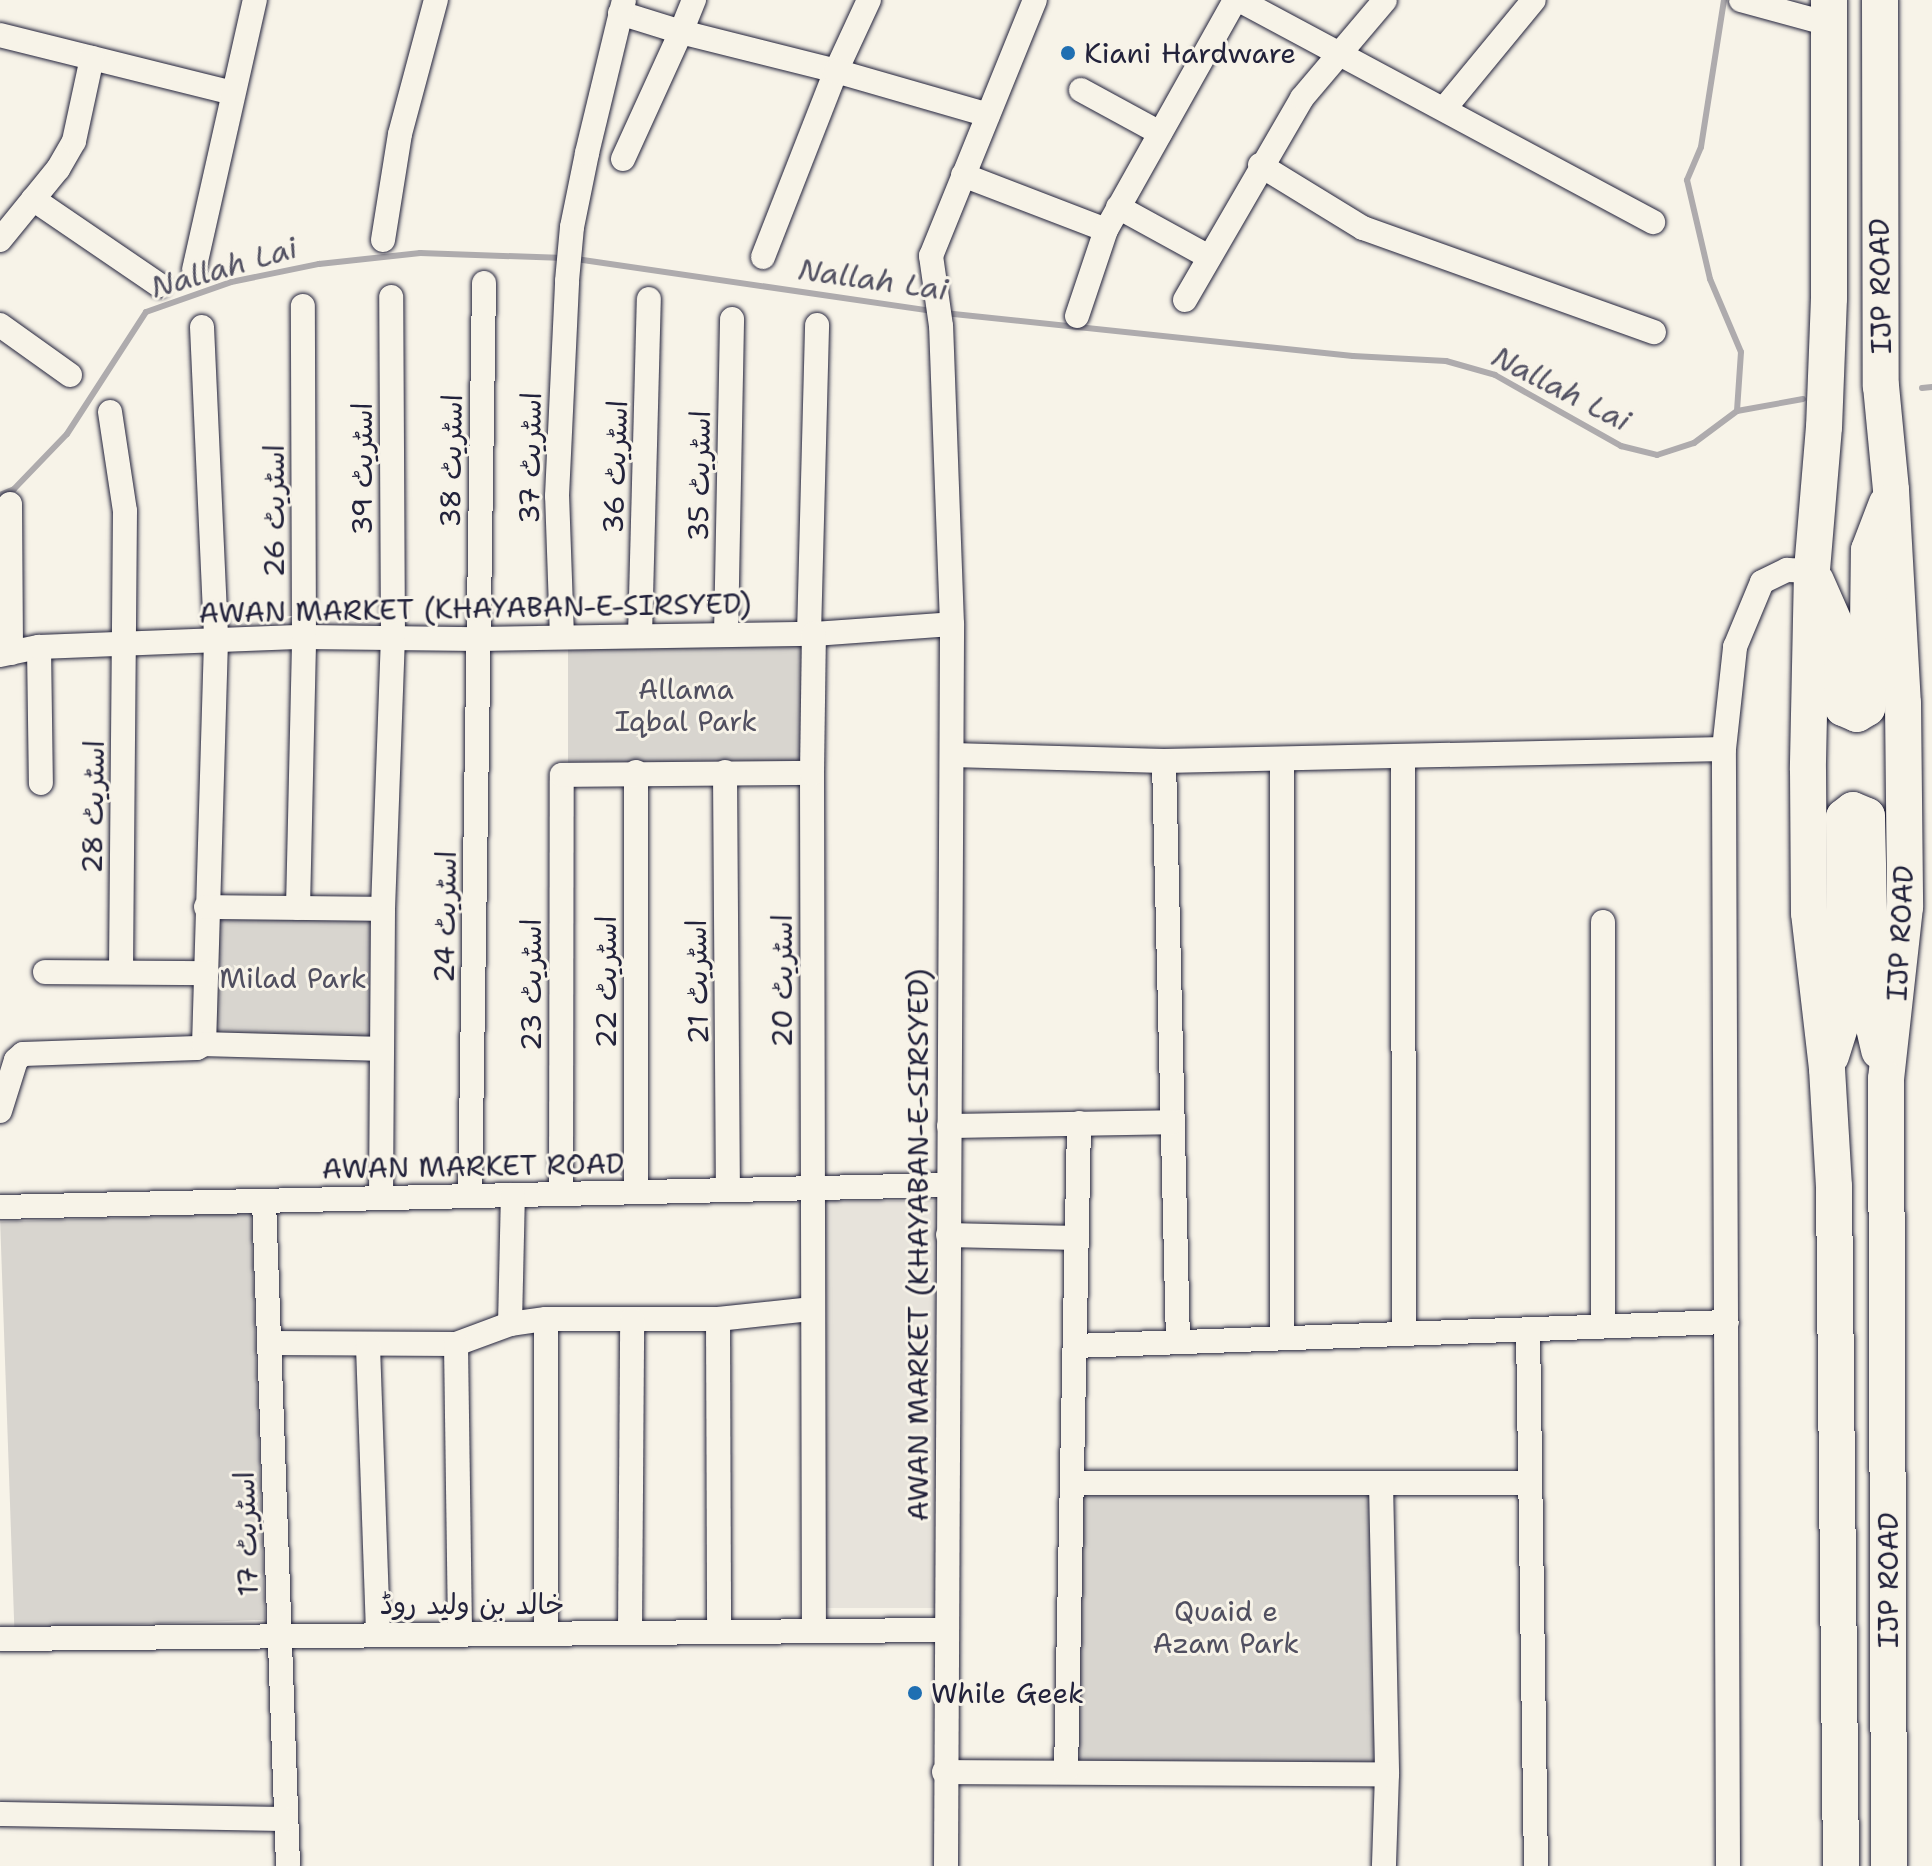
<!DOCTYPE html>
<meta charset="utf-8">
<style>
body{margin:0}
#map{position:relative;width:1932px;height:1866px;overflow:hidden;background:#f7f3e8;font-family:"Shantell Sans","Playpen Sans Arabic",sans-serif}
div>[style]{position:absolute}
.built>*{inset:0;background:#e7e3db;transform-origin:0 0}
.green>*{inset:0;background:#d8d5cf;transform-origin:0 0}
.stream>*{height:6px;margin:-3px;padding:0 3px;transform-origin:3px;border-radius:3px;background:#aeabad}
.roads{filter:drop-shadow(0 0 2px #22223b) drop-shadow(0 0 2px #22223b)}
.minor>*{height:24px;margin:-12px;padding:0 12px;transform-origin:12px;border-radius:12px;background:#f7f3e8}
.highway>*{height:36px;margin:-18px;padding:0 18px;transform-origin:18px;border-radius:18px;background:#f7f3e8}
.dots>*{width:22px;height:22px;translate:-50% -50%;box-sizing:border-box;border:4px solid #f7f3e8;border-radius:50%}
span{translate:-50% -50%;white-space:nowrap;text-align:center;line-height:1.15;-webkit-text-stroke:6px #f7f3e8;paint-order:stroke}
.poi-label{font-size:28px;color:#22223b}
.left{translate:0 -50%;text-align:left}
.street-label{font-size:28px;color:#22223b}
.park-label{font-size:28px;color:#504f60}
.water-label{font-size:30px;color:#535263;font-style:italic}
</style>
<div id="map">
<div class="built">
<div style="left:823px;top:1201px;width:115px;height:407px"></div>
</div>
<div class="green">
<div style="left:568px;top:643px;width:238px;height:124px"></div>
<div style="left:213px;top:916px;width:161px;height:124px"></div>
<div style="left:251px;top:1213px;width:407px;height:251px;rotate:88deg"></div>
<div style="left:1072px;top:1483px;width:309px;height:289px"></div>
</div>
<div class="stream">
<div style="left:1724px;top:0;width:149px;rotate:98.9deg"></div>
<div style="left:1701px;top:147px;width:36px;rotate:113deg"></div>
<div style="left:1687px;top:180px;width:102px;rotate:76.9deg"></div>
<div style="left:1710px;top:279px;width:79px;rotate:67deg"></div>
<div style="left:1741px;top:352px;width:59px;rotate:93.9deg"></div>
<div style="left:576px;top:259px;width:361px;rotate:8.3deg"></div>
<div style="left:944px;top:313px;width:411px;rotate:6deg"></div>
<div style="left:1353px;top:356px;width:93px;rotate:3.1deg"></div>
<div style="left:1446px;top:361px;width:51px;rotate:15.9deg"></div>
<div style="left:1495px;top:375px;width:145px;rotate:29.4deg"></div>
<div style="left:1621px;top:446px;width:37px;rotate:14deg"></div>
<div style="left:1657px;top:455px;width:39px;rotate:-18deg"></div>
<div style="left:1694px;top:443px;width:54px;rotate:-36.7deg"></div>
<div style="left:1737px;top:411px;width:67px;rotate:-10.3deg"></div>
<div style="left:1922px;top:388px;width:10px;rotate:-6deg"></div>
<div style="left:0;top:495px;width:15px;rotate:-23deg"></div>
<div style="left:14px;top:489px;width:76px;rotate:-46.1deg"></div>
<div style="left:67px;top:434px;width:145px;rotate:-57.1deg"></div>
<div style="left:146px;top:312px;width:90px;rotate:-19.4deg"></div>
<div style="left:231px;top:282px;width:90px;rotate:-11.6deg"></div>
<div style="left:319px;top:264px;width:102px;rotate:-6.2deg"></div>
<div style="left:420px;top:253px;width:145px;rotate:2deg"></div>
</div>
<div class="roads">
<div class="minor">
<div style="left:1239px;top:0;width:470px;rotate:28.2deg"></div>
<div style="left:1741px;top:0;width:91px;rotate:15.3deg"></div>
<div style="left:620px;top:13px;width:64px;rotate:17.3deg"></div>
<div style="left:681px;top:32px;width:35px;rotate:-68deg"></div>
<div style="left:0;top:35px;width:240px;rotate:14deg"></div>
<div style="left:1081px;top:90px;width:90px;rotate:28.6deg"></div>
<div style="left:1444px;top:109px;width:141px;rotate:-50.5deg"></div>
<div style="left:623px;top:159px;width:140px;rotate:-65.5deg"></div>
<div style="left:681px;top:32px;width:160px;rotate:14.1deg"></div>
<div style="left:836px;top:71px;width:78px;rotate:-65.1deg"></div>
<div style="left:1260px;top:165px;width:121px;rotate:31.5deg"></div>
<div style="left:1363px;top:228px;width:309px;rotate:19.7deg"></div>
<div style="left:963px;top:175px;width:153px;rotate:21deg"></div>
<div style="left:33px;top:199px;width:153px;rotate:34.3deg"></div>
<div style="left:1118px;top:207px;width:104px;rotate:28.8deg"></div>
<div style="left:0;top:240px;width:92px;rotate:-50.8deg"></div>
<div style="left:58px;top:169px;width:32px;rotate:-60deg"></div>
<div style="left:74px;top:141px;width:85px;rotate:-77.8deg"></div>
<div style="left:383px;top:240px;width:107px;rotate:-80.9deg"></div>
<div style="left:400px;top:134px;width:139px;rotate:-75deg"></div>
<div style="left:763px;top:257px;width:200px;rotate:-68.6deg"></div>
<div style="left:836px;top:71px;width:158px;rotate:16.1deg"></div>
<div style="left:194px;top:270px;width:277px;rotate:-77.3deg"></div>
<div style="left:1185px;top:300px;width:233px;rotate:-59.9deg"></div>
<div style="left:1302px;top:98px;width:128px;rotate:-49.7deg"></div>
<div style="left:1077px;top:316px;width:91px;rotate:-71.4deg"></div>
<div style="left:1106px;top:230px;width:264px;rotate:-60.7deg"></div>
<div style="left:0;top:325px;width:86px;rotate:35.5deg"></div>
<div style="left:202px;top:327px;width:314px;rotate:87.4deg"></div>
<div style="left:216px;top:641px;width:403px;rotate:91.7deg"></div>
<div style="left:110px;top:412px;width:100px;rotate:81.4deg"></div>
<div style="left:125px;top:511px;width:461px;rotate:90.5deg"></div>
<div style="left:10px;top:504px;width:149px;rotate:89.6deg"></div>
<div style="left:809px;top:634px;width:309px;rotate:-88.5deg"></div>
<div style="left:726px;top:635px;width:316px;rotate:-88.9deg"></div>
<div style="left:640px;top:636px;width:337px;rotate:-88.5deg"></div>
<div style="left:562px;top:637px;width:141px;rotate:-92deg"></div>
<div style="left:557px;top:496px;width:215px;rotate:-87.3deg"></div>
<div style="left:567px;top:281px;width:54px;rotate:-84.7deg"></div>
<div style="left:572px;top:227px;width:76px;rotate:-78.5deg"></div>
<div style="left:587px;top:153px;width:157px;rotate:-76.4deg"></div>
<div style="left:39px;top:647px;width:136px;rotate:89.2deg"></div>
<div style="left:0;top:655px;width:40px;rotate:-12deg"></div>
<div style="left:39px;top:647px;width:265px;rotate:-2.2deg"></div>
<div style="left:304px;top:637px;width:174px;rotate:0.7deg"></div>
<div style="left:478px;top:639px;width:336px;rotate:-0.9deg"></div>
<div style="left:814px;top:634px;width:138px;rotate:-4.1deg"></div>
<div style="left:952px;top:755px;width:212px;rotate:1.6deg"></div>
<div style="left:1164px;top:761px;width:560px;rotate:-1.23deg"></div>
<div style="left:1403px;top:757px;width:577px;rotate:89.9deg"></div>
<div style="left:1282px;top:759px;width:579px;rotate:90deg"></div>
<div style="left:1164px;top:761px;width:581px;rotate:88.62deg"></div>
<div style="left:636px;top:772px;width:420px;rotate:90deg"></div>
<div style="left:725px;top:772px;width:418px;rotate:89.6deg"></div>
<div style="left:812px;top:773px;width:858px;rotate:89.87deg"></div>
<div style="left:206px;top:907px;width:177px;rotate:0.6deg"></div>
<div style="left:298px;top:908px;width:271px;rotate:-88.7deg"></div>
<div style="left:304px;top:637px;width:331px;rotate:-90.2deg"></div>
<div style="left:1603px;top:922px;width:404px;rotate:90deg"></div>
<div style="left:45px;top:972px;width:160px;rotate:0.4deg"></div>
<div style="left:0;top:1111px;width:53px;rotate:-72.6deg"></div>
<div style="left:16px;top:1060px;width:9px;rotate:-41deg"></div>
<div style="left:23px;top:1054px;width:174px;rotate:-2deg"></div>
<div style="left:197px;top:1048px;width:8px;rotate:-30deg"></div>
<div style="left:204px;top:1044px;width:178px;rotate:1.6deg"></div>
<div style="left:949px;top:1126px;width:224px;rotate:-1deg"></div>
<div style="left:561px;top:1194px;width:419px;rotate:-89.9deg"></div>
<div style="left:562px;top:775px;width:250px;rotate:-0.5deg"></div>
<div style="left:812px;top:773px;width:139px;rotate:-89.2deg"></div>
<div style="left:470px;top:1196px;width:913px;rotate:-89.12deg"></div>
<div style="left:381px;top:1198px;width:289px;rotate:-89.6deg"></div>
<div style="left:383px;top:909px;width:269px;rotate:-87.9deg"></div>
<div style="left:393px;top:640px;width:343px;rotate:-90.3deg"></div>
<div style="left:264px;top:1201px;width:665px;rotate:87.93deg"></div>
<div style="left:0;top:1207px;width:948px;rotate:-1.33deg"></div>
<div style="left:948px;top:1235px;width:129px;rotate:1.3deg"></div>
<div style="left:546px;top:1319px;width:314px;rotate:90deg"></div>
<div style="left:718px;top:1319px;width:313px;rotate:89.8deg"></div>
<div style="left:510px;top:1324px;width:129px;rotate:-88.7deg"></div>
<div style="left:1528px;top:1329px;width:537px;rotate:89.15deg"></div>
<div style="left:270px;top:1343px;width:186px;rotate:0.3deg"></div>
<div style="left:456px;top:1344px;width:58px;rotate:-20.3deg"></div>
<div style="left:510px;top:1324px;width:36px;rotate:-8deg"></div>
<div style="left:546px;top:1319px;width:172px"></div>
<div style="left:718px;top:1319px;width:95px;rotate:-6.1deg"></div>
<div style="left:456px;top:1344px;width:290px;rotate:89.2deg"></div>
<div style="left:368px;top:1346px;width:288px;rotate:88deg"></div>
<div style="left:1075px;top:1346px;width:652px;rotate:-2.11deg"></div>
<div style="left:1072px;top:1483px;width:456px"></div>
<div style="left:1381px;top:1483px;width:291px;rotate:88.8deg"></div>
<div style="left:1387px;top:1774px;width:92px;rotate:91.9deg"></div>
<div style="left:630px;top:1633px;width:313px;rotate:-89.6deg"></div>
<div style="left:0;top:1639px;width:945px;rotate:-0.55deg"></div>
<div style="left:944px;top:1772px;width:443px;rotate:0.3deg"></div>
<div style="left:1066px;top:1772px;width:649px;rotate:-88.85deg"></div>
<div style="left:0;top:1814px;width:284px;rotate:1deg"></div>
<div style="left:946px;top:1866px;width:1242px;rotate:-89.72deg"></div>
<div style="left:952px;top:624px;width:298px;rotate:-92.1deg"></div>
<div style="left:941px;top:326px;width:71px;rotate:-98.1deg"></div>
<div style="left:931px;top:256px;width:276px;rotate:-67.9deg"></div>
<div style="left:1728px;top:1866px;width:1117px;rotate:-90.21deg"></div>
<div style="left:1724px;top:749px;width:103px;rotate:-83.8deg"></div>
<div style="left:1735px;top:647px;width:70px;rotate:-67.4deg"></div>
<div style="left:1762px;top:582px;width:28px;rotate:-26deg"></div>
<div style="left:1787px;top:570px;width:25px;rotate:2deg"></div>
</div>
<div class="highway">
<div style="left:1829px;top:0;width:298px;rotate:90deg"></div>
<div style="left:1829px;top:298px;width:129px;rotate:92.2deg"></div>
<div style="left:1824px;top:427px;width:144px;rotate:94.8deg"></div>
<div style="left:1812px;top:571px;width:199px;rotate:91.2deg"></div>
<div style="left:1808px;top:770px;width:143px;rotate:89.6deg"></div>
<div style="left:1809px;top:913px;width:157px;rotate:83.4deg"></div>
<div style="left:1827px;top:1069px;width:118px;rotate:86.6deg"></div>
<div style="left:1834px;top:1187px;width:679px;rotate:89.41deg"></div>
<div style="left:1880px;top:0;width:386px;rotate:89.9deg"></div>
<div style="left:1881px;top:386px;width:104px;rotate:84.5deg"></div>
<div style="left:1891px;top:490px;width:213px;rotate:86.8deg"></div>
<div style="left:1903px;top:703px;width:204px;rotate:89.4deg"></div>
<div style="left:1905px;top:907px;width:173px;rotate:96.3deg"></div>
<div style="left:1886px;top:1079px;width:787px;rotate:89.78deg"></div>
<div style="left:1816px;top:581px;width:64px;rotate:66.2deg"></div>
<div style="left:1842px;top:640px;width:68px;rotate:89.2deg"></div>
<div style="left:1843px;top:708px;width:15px;rotate:23deg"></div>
<div style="left:1857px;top:714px;width:12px;rotate:-31deg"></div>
<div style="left:1867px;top:708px;width:158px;rotate:-89.3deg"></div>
<div style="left:1869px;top:550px;width:50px;rotate:-69deg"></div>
<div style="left:1831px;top:1056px;width:47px;rotate:-72.7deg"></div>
<div style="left:1845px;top:1011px;width:194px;rotate:-90.3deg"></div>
<div style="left:1844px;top:817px;width:11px;rotate:-38deg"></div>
<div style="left:1853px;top:810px;width:15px;rotate:23deg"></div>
<div style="left:1867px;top:816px;width:199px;rotate:88.8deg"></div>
<div style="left:1871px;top:1015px;width:37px;rotate:77deg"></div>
</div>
</div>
<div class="dots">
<div style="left:1068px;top:53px;background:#1f6fb2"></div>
<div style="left:915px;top:1693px;background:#1f6fb2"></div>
</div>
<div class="poi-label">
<span class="left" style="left:1084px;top:53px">Kiani Hardware</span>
<span class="left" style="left:931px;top:1693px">While Geek</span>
</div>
<div class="street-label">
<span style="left:1880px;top:286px;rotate:-91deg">IJP ROAD</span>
<span style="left:530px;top:458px;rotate:-89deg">اسٹریٹ 37</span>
<span style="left:451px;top:461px;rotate:-89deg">اسٹریٹ 38</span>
<span style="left:615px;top:467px;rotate:-88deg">اسٹریٹ 36</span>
<span style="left:362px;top:469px;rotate:-90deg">اسٹریٹ 39</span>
<span style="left:699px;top:476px;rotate:-89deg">اسٹریٹ 35</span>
<span style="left:274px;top:511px;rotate:-90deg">اسٹریٹ 26</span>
<span style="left:475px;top:608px;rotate:-1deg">AWAN MARKET (KHAYABAN-E-SIRSYED)</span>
<span style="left:93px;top:807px;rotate:-89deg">اسٹریٹ 28</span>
<span style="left:445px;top:917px;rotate:-89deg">اسٹریٹ 24</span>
<span style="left:1900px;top:933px;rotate:-87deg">IJP ROAD</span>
<span style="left:782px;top:981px;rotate:-90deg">اسٹریٹ 20</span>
<span style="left:606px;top:982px;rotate:-90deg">اسٹریٹ 22</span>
<span style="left:697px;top:982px;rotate:-91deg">اسٹریٹ 21</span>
<span style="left:531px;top:985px;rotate:-90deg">اسٹریٹ 23</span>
<span style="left:473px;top:1166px;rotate:-1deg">AWAN MARKET ROAD</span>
<span style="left:918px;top:1245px;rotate:-90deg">AWAN MARKET (KHAYABAN-E-SIRSYED)</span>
<span style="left:246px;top:1534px;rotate:-92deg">اسٹریٹ 17</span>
<span style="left:1888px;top:1580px;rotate:-90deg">IJP ROAD</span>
<span style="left:472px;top:1604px">خالد بن ولید روڈ</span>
</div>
<div class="park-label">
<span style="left:686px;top:705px">Allama<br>Iqbal Park</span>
<span style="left:293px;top:978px">Milad Park</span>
<span style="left:1226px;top:1627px">Quaid e<br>Azam Park</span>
</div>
<div class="water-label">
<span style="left:224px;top:268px;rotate:-16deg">Nallah Lai</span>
<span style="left:873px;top:280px;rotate:8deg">Nallah Lai</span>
<span style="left:1561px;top:389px;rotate:27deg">Nallah Lai</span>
</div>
</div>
